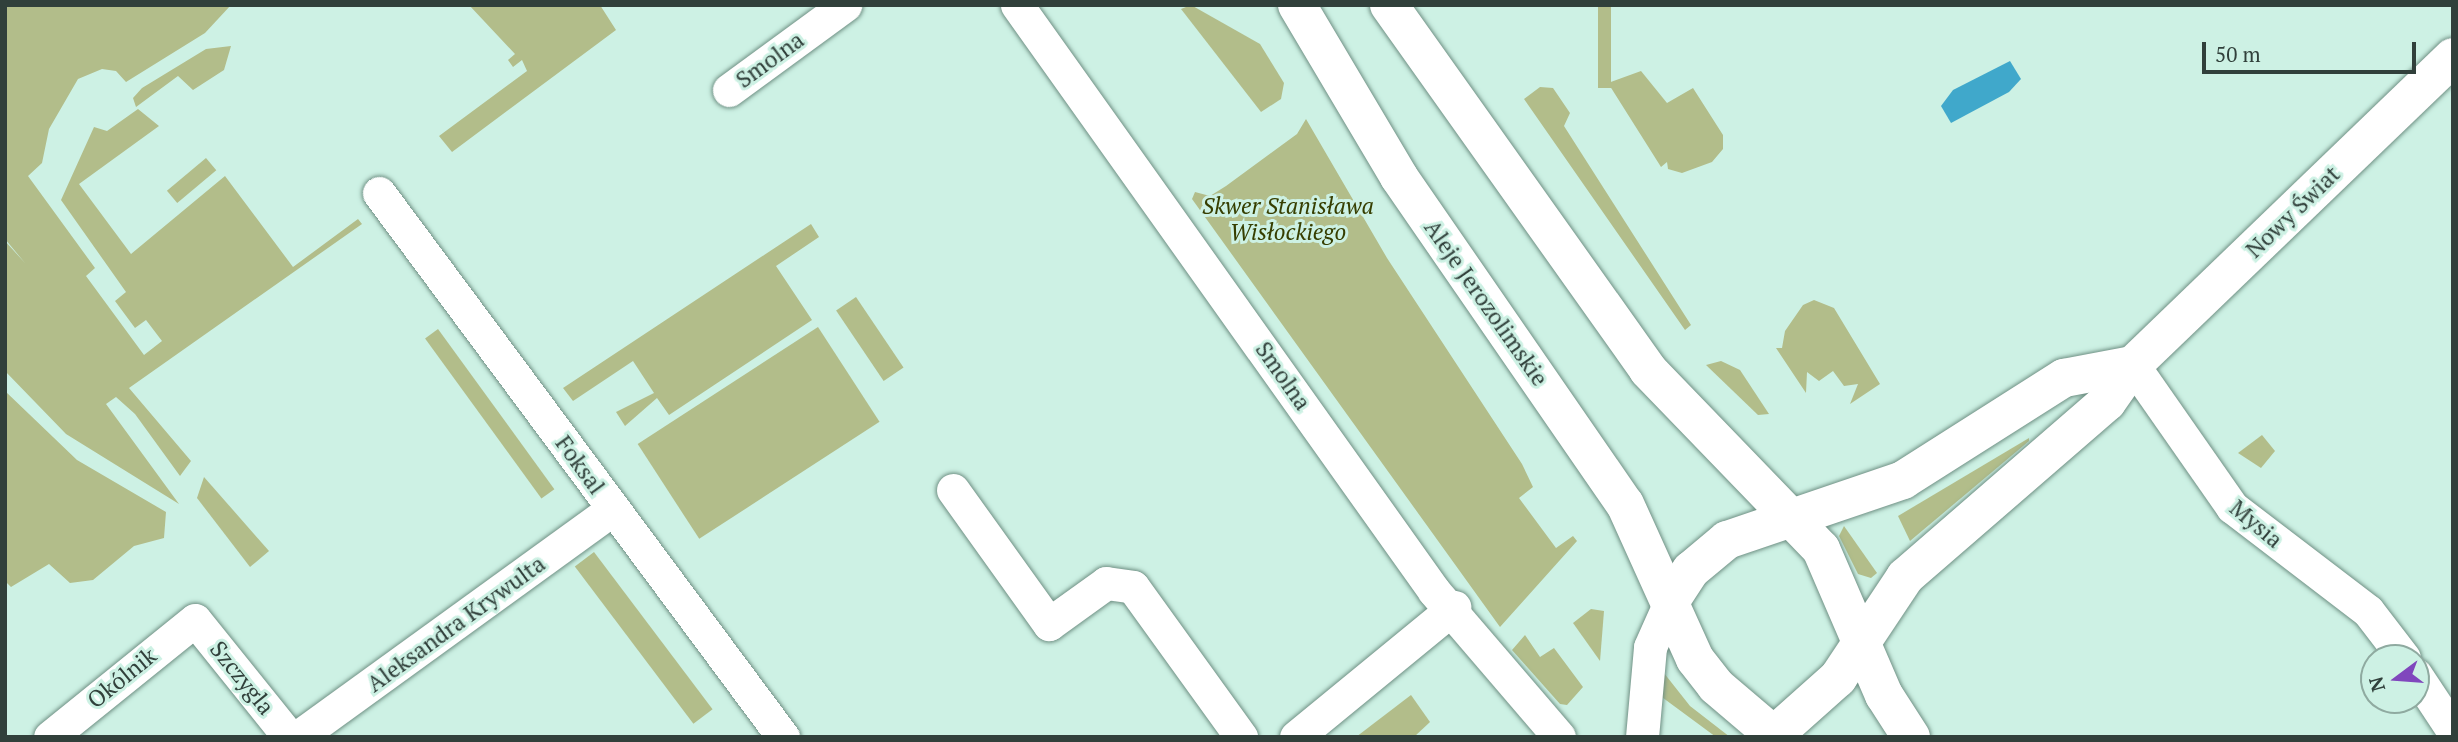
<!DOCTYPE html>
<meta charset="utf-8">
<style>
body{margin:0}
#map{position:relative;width:2458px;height:742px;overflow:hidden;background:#cdf1e4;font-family:"PT Serif",serif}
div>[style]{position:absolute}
.green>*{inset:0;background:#b2bd8a;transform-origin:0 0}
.water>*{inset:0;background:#40a8cb}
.roads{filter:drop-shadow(0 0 2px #6f9084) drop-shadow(0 0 2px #6f9084)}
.street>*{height:33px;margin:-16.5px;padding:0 16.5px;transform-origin:16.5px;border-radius:16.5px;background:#fff}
.secondary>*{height:38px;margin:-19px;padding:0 19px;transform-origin:19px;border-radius:19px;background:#fff}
span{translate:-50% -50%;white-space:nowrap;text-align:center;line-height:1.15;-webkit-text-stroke:6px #cdf1e4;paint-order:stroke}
.street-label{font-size:23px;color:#31403b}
.park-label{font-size:23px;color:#363e00;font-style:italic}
.frame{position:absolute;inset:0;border:7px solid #31403b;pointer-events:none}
.north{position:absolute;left:2360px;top:644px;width:70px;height:70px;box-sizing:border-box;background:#cdf1e4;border:2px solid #8faaa0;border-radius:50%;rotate:254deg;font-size:19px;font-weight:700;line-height:28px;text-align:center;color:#31403b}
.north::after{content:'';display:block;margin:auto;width:24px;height:32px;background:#8047bd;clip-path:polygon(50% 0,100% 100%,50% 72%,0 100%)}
.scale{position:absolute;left:2202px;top:42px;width:214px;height:32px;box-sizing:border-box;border:4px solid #31403b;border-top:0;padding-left:9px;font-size:21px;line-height:24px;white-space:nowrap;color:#31403b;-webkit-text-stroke:5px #cdf1e4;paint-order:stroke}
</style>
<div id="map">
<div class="green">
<div style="clip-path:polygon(5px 5px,231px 5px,205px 33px,126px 82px,116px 71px,102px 69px,78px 79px,49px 129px,42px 163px,28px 176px,95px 268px,86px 276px,144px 355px,162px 341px,146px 320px,135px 328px,115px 301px,126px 292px,61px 200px,94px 127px,107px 131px,138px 109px,159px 126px,79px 184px,131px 254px,225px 176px,293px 267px,358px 219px,362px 224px,129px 388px,191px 461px,180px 476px,135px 414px,116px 397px,106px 404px,179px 504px,66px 434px,5px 371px,5px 241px,25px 263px,5px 239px)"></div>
<div style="clip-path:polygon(469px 5px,600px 5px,616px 30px,452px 152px,439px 136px,527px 71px,522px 60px,513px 67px,508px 60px,515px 54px)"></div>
<div style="clip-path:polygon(1191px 5px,1260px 44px,1284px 83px,1281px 99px,1261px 112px,1181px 9px)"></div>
<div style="left:1598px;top:5px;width:13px;height:83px"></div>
<div style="clip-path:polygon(231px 46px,224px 70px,193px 90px,178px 76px,136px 107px,133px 98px,142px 88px,206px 49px)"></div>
<div style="clip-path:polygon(1641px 71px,1667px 103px,1693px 88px,1723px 135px,1723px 149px,1712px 162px,1682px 173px,1668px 169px,1667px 162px,1661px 167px,1608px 83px)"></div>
<div style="clip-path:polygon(1540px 87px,1553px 88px,1570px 113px,1564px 126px,1691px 325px,1685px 330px,1524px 99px)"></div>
<div style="clip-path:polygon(1306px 119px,1387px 258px,1522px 464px,1533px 487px,1519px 498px,1556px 548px,1573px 536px,1577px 541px,1500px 627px,1192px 199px,1195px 192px,1210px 196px,1226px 186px,1297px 134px)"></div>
<div style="left:206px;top:158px;width:16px;height:51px;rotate:50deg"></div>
<div style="clip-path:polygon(811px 224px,819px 237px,776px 266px,812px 320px,669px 415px,657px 398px,625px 426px,616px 412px,654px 393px,633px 361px,573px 401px,563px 388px)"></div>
<div style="left:856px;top:297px;width:85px;height:24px;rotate:56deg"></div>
<div style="clip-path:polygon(1814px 300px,1834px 308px,1880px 384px,1850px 404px,1858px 384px,1844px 386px,1833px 371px,1819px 381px,1807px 372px,1806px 393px,1776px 348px,1782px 348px,1785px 331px,1803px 305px)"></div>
<div style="left:818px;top:327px;width:113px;height:215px;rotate:57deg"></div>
<div style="left:438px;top:329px;width:198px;height:16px;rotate:54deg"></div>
<div style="clip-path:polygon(1721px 361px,1740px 370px,1769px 414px,1758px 415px,1706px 365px)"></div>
<div style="clip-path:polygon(5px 391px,77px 460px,166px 512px,164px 538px,134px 546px,93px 580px,70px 583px,49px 564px,11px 587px,5px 581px)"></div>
<div style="clip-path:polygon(2262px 435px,2275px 451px,2261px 468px,2238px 453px)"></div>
<div style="clip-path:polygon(2029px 438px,2029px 441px,1910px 541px,1898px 516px)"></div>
<div style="clip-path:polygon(204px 477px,269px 551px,250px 567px,197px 498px)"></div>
<div style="clip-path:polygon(1844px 526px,1877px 573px,1871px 578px,1858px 574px,1839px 536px)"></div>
<div style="left:594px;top:552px;width:197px;height:24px;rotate:53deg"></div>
<div style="clip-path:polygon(1591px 609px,1604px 611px,1600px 661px,1573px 623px)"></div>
<div style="clip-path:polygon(1525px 635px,1540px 657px,1554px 648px,1583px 687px,1567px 705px,1560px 704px,1512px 650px)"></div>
<div style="clip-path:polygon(1660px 668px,1690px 706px,1730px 737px,1716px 737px,1655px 692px)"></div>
<div style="clip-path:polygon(1411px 695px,1430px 722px,1414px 737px,1356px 737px)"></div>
</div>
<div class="water">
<div style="clip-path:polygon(2010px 61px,2021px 79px,2009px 92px,1951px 123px,1941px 106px,1953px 90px)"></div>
</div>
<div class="roads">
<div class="street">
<div style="left:1017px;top:5px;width:719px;rotate:54.56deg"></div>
<div style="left:1434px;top:591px;width:192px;rotate:49.4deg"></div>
<div style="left:729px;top:90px;width:144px;rotate:-36.2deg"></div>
<div style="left:379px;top:193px;width:678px;rotate:53.4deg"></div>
<div style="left:2133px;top:365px;width:173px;rotate:55.1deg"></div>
<div style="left:2232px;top:507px;width:171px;rotate:37.4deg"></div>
<div style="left:2368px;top:611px;width:59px;rotate:52.5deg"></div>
<div style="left:953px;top:490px;width:165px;rotate:54.4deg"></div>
<div style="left:1049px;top:624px;width:70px;rotate:-35.7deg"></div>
<div style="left:1106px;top:583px;width:27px;rotate:8deg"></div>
<div style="left:1133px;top:587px;width:185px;rotate:54.2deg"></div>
<div style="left:2416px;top:675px;width:67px;rotate:56.5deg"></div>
<div style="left:50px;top:737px;width:186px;rotate:-38.9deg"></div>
<div style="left:195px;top:620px;width:150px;rotate:51.2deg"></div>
<div style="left:298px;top:737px;width:389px;rotate:-35.9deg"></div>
<div style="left:1296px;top:737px;width:205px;rotate:-39.4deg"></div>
<div style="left:1642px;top:737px;width:90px;rotate:-84.9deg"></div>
<div style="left:1650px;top:647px;width:49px;rotate:-66deg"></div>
</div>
<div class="secondary">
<div style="left:1297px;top:5px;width:200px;rotate:59.3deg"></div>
<div style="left:1399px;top:177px;width:397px;rotate:55.4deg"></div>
<div style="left:1625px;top:504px;width:170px;rotate:65.7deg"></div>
<div style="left:1695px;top:659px;width:34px;rotate:52deg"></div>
<div style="left:1716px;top:686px;width:79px;rotate:40.4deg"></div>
<div style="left:1389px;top:5px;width:448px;rotate:54.6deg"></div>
<div style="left:1648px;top:370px;width:249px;rotate:46deg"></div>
<div style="left:1821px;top:549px;width:159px;rotate:66.7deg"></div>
<div style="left:1884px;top:695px;width:50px;rotate:57.3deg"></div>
<div style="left:1670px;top:602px;width:38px;rotate:-57deg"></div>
<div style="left:1691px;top:570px;width:47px;rotate:-39.8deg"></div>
<div style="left:1727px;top:540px;width:186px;rotate:-18.8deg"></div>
<div style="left:1903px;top:480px;width:191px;rotate:-32.4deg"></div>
<div style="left:2064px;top:378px;width:70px;rotate:-10.7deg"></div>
<div style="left:1774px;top:735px;width:86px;rotate:-41.7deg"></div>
<div style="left:1838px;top:678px;width:121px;rotate:-56.4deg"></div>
<div style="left:1905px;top:577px;width:267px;rotate:-40.9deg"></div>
<div style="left:2107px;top:402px;width:45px;rotate:-54.9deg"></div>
<div style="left:2133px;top:365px;width:444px;rotate:-43.9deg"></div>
</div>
</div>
<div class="street-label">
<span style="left:770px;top:60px;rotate:-36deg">Smolna</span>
<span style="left:2293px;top:212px;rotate:-44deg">Nowy Świat</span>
<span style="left:1486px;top:303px;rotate:55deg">Aleje Jerozolimskie</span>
<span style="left:1283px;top:376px;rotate:55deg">Smolna</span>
<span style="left:580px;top:465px;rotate:54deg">Foksal</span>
<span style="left:2256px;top:524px;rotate:40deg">Mysia</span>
<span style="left:456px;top:624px;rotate:-36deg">Aleksandra Krywulta</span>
<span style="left:122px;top:678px;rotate:-39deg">Okólnik</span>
<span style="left:242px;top:678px;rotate:51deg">Szczygla</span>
</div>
<div class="park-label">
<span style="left:1288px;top:219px">Skwer Stanisława<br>Wisłockiego</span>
</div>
<div class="frame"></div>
<div class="north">N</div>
<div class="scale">50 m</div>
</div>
